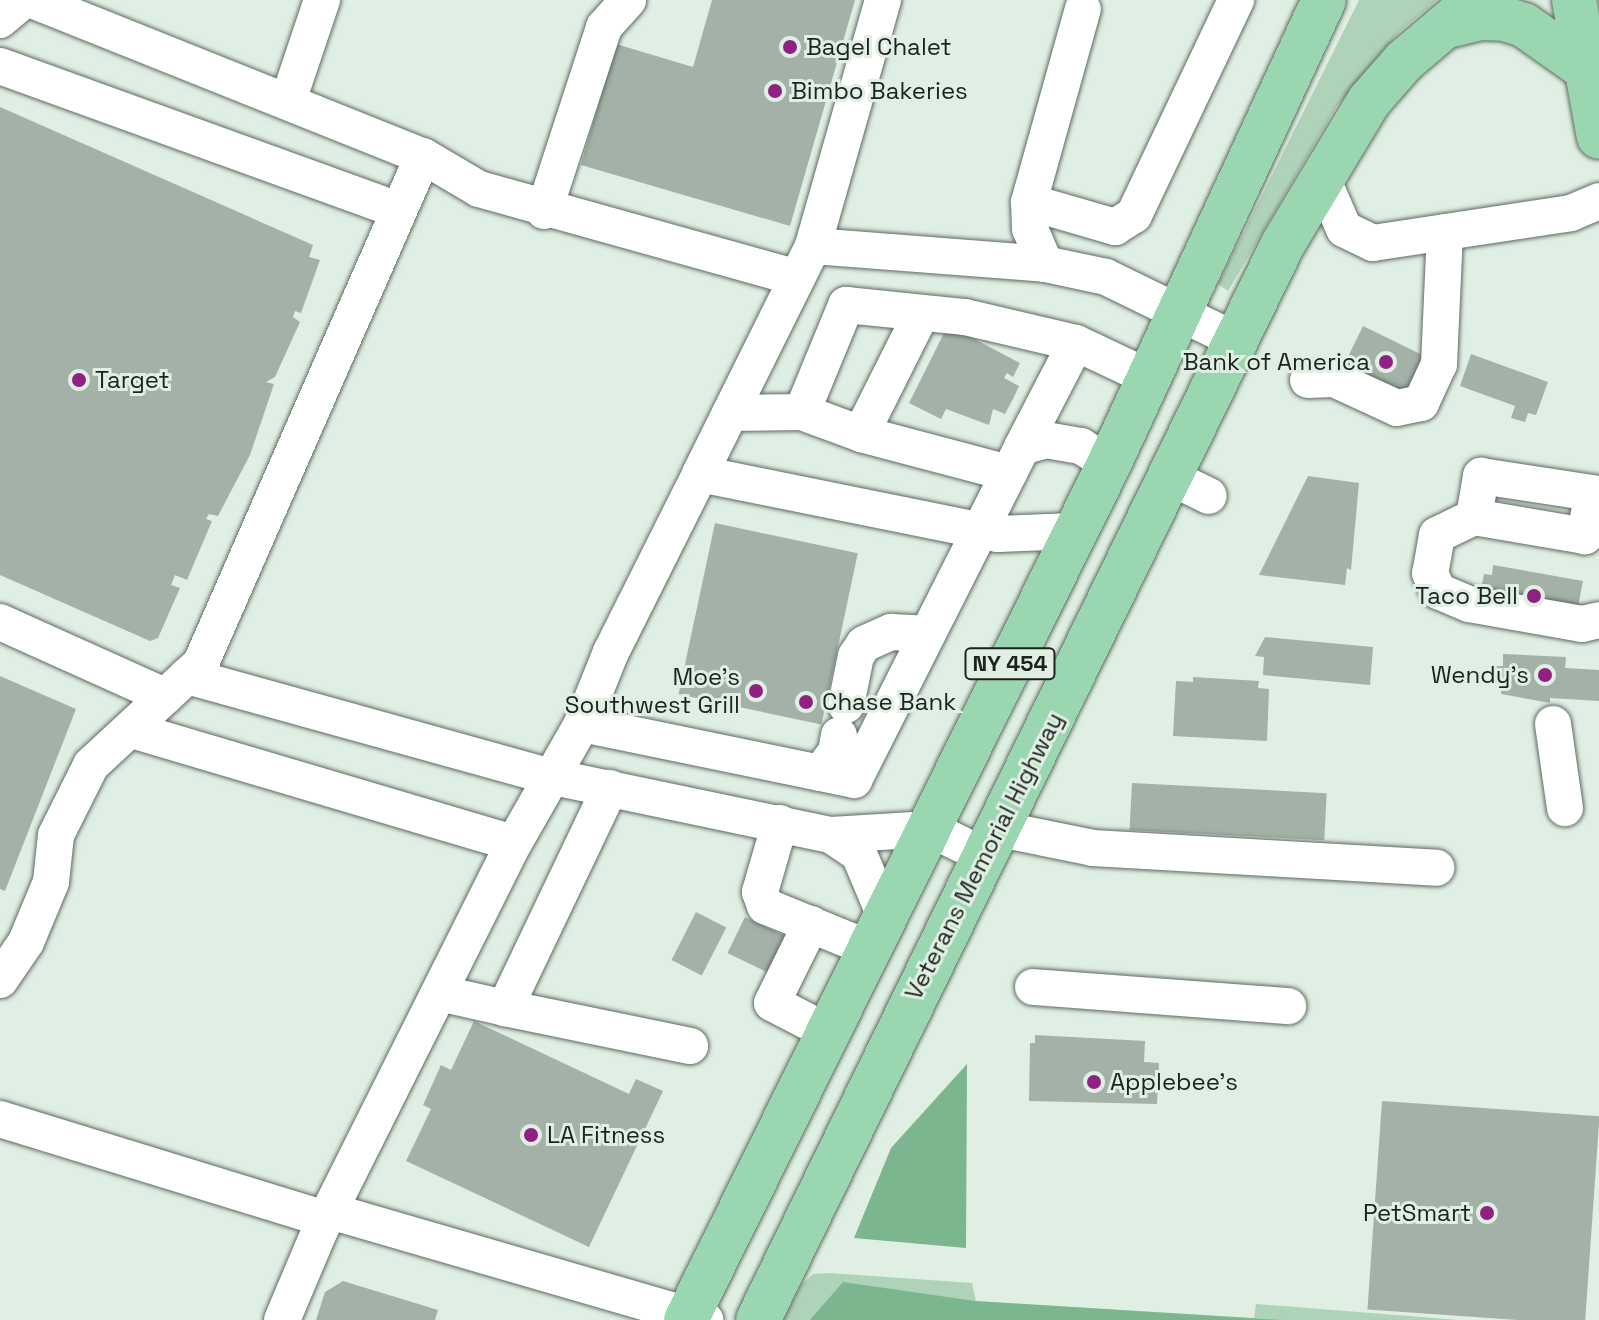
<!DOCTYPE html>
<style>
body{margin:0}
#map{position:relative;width:1599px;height:1320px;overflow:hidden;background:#e0efe3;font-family:"Space Grotesk",sans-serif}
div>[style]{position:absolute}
.green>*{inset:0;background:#afd3b9}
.forest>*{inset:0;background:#7cb68e}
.building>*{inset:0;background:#a3b1a7;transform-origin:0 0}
.roads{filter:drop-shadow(0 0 2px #5d6a61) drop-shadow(0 0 2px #5d6a61)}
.minor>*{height:36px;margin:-18px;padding:0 18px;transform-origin:18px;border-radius:18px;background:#fff}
.major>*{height:44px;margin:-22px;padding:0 22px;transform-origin:22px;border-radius:22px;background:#9ad6b0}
.dots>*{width:22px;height:22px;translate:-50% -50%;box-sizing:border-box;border:4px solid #e0efe3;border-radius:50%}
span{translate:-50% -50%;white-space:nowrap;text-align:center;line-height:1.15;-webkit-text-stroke:6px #e0efe3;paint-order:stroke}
.shield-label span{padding:2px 6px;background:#e0efe3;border:2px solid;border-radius:6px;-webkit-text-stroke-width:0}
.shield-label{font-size:22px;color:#1d221e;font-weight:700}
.poi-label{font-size:24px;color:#1d221e}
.left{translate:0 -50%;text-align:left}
.right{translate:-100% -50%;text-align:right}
.street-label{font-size:24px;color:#1d221e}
</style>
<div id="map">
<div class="green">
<div style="clip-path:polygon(1359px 0,1437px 0,1399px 32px,1336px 107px,1228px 291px,1218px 284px)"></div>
<div style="clip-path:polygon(830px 1273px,972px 1283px,976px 1301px,1254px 1318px,1256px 1304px,1459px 1320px,783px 1320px,801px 1285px,813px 1274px)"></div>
</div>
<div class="forest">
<div style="clip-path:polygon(967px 1064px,966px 1248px,854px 1238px,891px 1148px)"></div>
<div style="clip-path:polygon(843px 1282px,975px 1301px,1282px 1320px,810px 1320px)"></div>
</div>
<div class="building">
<div style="clip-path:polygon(712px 0,855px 0,790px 226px,581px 165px,616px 44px,693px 67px)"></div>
<div style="clip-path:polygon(0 107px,313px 245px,309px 257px,320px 260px,301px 313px,295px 311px,293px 317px,300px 322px,275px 377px,266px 382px,274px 384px,250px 455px,218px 516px,209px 514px,206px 519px,212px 521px,187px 580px,175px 575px,171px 585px,180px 588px,158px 638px,150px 641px,0 575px)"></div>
<div style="clip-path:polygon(948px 325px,1020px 363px,1013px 377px,1007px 373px,1004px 378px,1019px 386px,1014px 397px,1005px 414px,993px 409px,989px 425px,946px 409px,941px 419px,909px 403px)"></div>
<div style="left:1363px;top:326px;width:73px;height:45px;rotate:26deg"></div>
<div style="clip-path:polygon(1471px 354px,1548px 382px,1536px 415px,1528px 413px,1525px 422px,1511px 418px,1515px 406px,1460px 386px)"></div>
<div style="clip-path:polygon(1308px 476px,1359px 483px,1351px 570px,1347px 568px,1345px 585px,1259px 575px)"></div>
<div style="left:715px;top:523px;width:146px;height:175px;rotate:12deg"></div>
<div style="clip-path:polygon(1493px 565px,1583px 581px,1576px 617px,1481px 589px,1484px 574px,1492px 575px)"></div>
<div style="clip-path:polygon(1265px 637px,1373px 647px,1370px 685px,1263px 675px,1264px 657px,1255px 656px)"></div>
<div style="clip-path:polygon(1503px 654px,1566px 657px,1565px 668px,1599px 670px,1599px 701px,1550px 698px,1550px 703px,1501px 694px,1502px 680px,1491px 679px,1492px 666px,1503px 666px)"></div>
<div style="clip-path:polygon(0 676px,76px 709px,5px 891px,0 889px)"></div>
<div style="clip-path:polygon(1193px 677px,1259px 681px,1258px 688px,1269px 689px,1267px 741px,1173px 736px,1176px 681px,1193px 682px)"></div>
<div style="left:1132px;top:783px;width:195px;height:47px;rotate:3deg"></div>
<div style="left:696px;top:912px;width:34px;height:54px;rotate:27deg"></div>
<div style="left:745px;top:917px;width:55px;height:40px;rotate:26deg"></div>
<div style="clip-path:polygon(474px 1021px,629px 1094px,636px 1079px,663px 1091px,589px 1247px,406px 1161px,431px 1109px,423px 1105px,441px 1065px,451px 1070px)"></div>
<div style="clip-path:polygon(1035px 1035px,1145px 1041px,1144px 1062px,1159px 1063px,1157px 1104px,1029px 1101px,1030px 1043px,1035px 1043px)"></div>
<div style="left:1382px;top:1101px;width:218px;height:209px;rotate:4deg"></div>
<div style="clip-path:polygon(343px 1281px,438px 1310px,435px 1320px,316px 1320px,325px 1292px)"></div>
</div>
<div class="roads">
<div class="minor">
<div style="left:32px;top:0;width:421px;rotate:21.8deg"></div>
<div style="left:423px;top:156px;width:65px;rotate:30.5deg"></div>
<div style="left:479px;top:189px;width:330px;rotate:15.6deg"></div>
<div style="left:883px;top:0;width:256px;rotate:105.9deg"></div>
<div style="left:813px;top:246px;width:254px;rotate:116.4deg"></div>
<div style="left:700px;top:474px;width:304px;rotate:11.4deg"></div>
<div style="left:998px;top:534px;width:75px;rotate:-2.3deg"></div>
<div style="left:0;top:20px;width:31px;rotate:-40deg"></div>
<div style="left:0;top:66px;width:423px;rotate:19.9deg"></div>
<div style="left:288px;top:101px;width:107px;rotate:-71.4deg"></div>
<div style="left:1321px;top:176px;width:58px;rotate:66.5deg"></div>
<div style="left:1344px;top:229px;width:32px;rotate:26deg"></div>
<div style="left:1373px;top:243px;width:200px;rotate:-8.6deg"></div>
<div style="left:1571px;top:213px;width:30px;rotate:-23deg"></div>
<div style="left:1029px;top:202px;width:90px;rotate:16.2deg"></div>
<div style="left:1115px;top:227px;width:22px;rotate:-32deg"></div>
<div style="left:1134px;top:215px;width:238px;rotate:-64.6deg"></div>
<div style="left:544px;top:211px;width:194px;rotate:-71.9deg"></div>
<div style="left:604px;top:27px;width:36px;rotate:-48deg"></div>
<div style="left:813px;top:246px;width:233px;rotate:4.4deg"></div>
<div style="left:1045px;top:264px;width:62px;rotate:12deg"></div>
<div style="left:1106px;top:277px;width:146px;rotate:26deg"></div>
<div style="left:1045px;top:264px;width:38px;rotate:-113deg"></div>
<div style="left:1030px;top:229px;width:27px;rotate:-92deg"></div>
<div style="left:1029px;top:202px;width:200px;rotate:-74.4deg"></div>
<div style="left:921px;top:314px;width:134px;rotate:116.6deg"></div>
<div style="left:861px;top:434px;width:153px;rotate:14.8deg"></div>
<div style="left:1009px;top:473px;width:29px;rotate:-63deg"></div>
<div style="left:1022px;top:447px;width:25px;rotate:-16deg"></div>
<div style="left:1046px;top:440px;width:36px;rotate:10deg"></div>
<div style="left:1081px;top:446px;width:33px;rotate:33deg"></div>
<div style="left:1308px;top:380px;width:26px;rotate:-2deg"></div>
<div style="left:1334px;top:379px;width:69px;rotate:24.7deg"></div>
<div style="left:1397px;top:408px;width:25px;rotate:-12deg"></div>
<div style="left:1421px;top:403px;width:43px;rotate:-65.2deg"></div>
<div style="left:1439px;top:364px;width:132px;rotate:-87.4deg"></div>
<div style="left:730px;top:413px;width:72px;rotate:-0.8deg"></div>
<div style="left:861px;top:434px;width:63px;rotate:-159.6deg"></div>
<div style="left:802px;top:412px;width:116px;rotate:-67.6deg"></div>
<div style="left:846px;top:305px;width:120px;rotate:5.8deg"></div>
<div style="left:965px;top:317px;width:114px;rotate:13.2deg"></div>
<div style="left:1076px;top:343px;width:82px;rotate:25.3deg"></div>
<div style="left:1022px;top:447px;width:117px;rotate:-62.6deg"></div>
<div style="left:1170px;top:477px;width:43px;rotate:26deg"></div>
<div style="left:1592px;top:495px;width:42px;rotate:99.7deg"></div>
<div style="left:1585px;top:536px;width:113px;rotate:-170.3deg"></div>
<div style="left:1474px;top:517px;width:42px;rotate:-80.3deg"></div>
<div style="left:1481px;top:476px;width:119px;rotate:8.7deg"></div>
<div style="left:1474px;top:517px;width:41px;rotate:154.1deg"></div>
<div style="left:1437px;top:535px;width:39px;rotate:100deg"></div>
<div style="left:1430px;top:573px;width:20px;rotate:66deg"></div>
<div style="left:1438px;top:591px;width:34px;rotate:23deg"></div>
<div style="left:1469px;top:604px;width:115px;rotate:10deg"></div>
<div style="left:1582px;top:624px;width:17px;rotate:-13deg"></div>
<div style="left:0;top:622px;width:181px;rotate:24.2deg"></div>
<div style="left:187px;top:676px;width:375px;rotate:15.5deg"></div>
<div style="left:548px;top:776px;width:289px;rotate:11.8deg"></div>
<div style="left:831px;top:835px;width:99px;rotate:-3.5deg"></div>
<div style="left:930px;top:829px;width:57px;rotate:26.1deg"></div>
<div style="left:846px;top:705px;width:50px;rotate:-78.5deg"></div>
<div style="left:856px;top:656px;width:14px;rotate:-56deg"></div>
<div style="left:864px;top:644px;width:30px;rotate:-24deg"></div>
<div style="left:891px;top:632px;width:35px;rotate:3deg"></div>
<div style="left:582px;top:724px;width:278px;rotate:11.6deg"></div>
<div style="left:854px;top:780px;width:344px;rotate:-63.2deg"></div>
<div style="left:1553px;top:724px;width:85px;rotate:81.9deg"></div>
<div style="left:132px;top:730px;width:398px;rotate:16.5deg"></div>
<div style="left:820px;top:773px;width:26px;rotate:-53deg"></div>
<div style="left:836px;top:752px;width:17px;rotate:-80deg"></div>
<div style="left:610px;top:788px;width:244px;rotate:115.5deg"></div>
<div style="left:505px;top:1008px;width:189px;rotate:11.6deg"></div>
<div style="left:780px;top:823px;width:72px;rotate:106.2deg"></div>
<div style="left:760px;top:892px;width:15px;rotate:70deg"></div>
<div style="left:765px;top:906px;width:111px;rotate:22.2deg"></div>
<div style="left:995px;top:828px;width:100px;rotate:11.5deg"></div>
<div style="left:1093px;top:848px;width:344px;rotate:3.3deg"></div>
<div style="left:831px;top:835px;width:34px;rotate:34deg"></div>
<div style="left:859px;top:854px;width:67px;rotate:67.2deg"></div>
<div style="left:811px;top:924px;width:88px;rotate:116.3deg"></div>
<div style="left:772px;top:1003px;width:63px;rotate:27.4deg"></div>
<div style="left:0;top:980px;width:46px;rotate:-55.6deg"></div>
<div style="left:26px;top:942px;width:65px;rotate:-67.4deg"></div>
<div style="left:51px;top:882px;width:47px;rotate:-83.9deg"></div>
<div style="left:56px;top:835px;width:78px;rotate:-63.4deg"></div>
<div style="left:91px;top:765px;width:150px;rotate:-42.8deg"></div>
<div style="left:201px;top:663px;width:553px;rotate:-66.35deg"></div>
<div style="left:1033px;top:987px;width:256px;rotate:4.3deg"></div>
<div style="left:439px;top:993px;width:68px;rotate:12.8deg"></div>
<div style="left:0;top:1119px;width:341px;rotate:17.1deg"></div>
<div style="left:330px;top:1211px;width:391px;rotate:16.2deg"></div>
<div style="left:282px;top:1320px;width:98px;rotate:-67.1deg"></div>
<div style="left:320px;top:1230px;width:433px;rotate:-63.4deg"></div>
<div style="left:514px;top:843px;width:137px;rotate:-60.3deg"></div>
<div style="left:582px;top:724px;width:78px;rotate:-68.1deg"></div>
<div style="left:611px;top:652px;width:199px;rotate:-63.4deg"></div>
</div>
<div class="major">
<div style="left:1574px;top:0;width:139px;rotate:79.7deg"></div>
<div style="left:1444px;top:27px;width:37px;rotate:-14deg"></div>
<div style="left:1480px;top:18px;width:25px;rotate:2deg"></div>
<div style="left:1505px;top:19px;width:20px;rotate:18deg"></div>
<div style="left:1524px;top:25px;width:75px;rotate:35.2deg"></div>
<div style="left:686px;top:1320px;width:955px;rotate:-63.7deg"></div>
<div style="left:1109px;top:464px;width:511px;rotate:-65.14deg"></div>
<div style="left:758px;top:1320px;width:1197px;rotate:-63.99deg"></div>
<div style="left:1283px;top:244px;width:167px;rotate:-59deg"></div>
<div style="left:1369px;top:101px;width:53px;rotate:-48.8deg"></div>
<div style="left:1404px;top:61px;width:94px;rotate:-40.3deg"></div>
</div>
</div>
<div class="dots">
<div style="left:790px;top:47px;background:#902183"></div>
<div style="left:775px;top:91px;background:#902183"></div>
<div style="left:1386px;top:362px;background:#902183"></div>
<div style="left:79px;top:380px;background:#902183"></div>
<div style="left:1534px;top:596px;background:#902183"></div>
<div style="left:1545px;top:675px;background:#902183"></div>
<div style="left:756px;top:691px;background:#902183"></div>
<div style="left:806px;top:702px;background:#902183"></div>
<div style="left:1094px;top:1082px;background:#902183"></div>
<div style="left:531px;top:1135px;background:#902183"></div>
<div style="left:1487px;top:1213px;background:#902183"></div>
</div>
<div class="shield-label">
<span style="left:1010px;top:664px">NY 454</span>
</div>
<div class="poi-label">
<span class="left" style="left:806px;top:47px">Bagel Chalet</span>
<span class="left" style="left:791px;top:91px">Bimbo Bakeries</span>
<span class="right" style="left:1370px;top:362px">Bank of America</span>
<span class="left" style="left:95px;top:380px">Target</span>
<span class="right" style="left:1518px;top:596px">Taco Bell</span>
<span class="right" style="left:1529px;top:675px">Wendy's</span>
<span class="right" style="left:740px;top:691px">Moe's<br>Southwest Grill</span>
<span class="left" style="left:822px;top:702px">Chase Bank</span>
<span class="left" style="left:1110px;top:1082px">Applebee's</span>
<span class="left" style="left:547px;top:1135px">LA Fitness</span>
<span class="right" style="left:1471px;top:1213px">PetSmart</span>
</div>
<div class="street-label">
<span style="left:984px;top:856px;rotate:-63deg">Veterans Memorial Highway</span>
</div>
</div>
